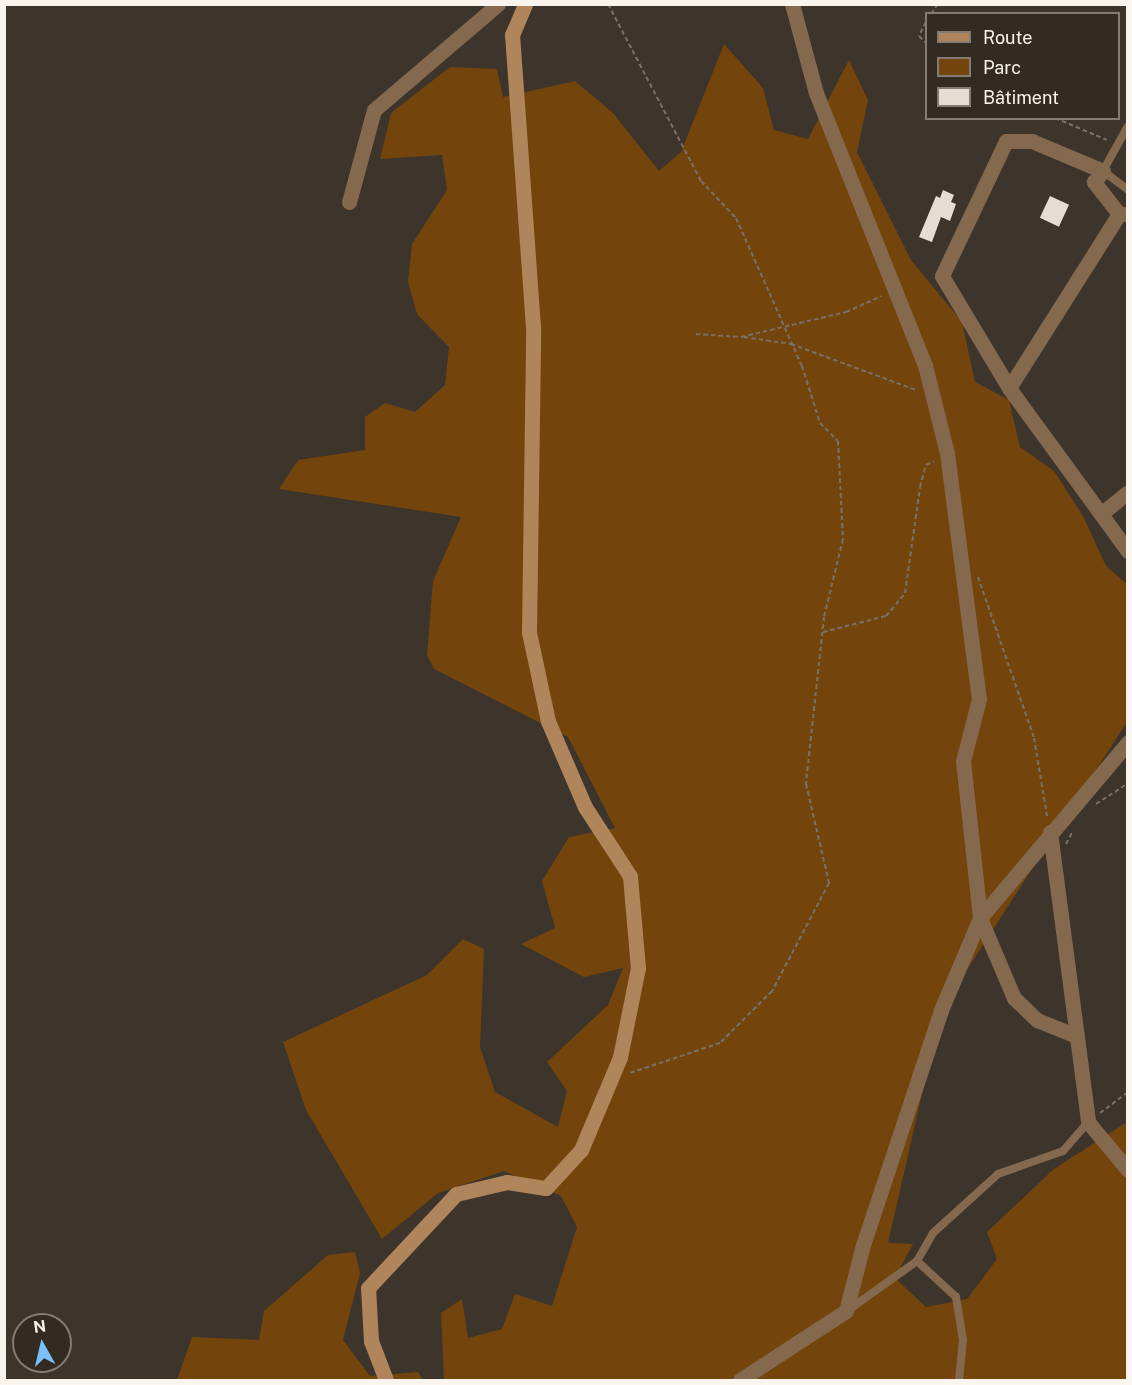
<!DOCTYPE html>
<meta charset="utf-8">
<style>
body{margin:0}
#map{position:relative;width:1132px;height:1385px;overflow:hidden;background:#3d342c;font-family:"Public Sans",sans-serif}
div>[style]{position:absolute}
.green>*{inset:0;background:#73450c}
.building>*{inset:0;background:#e7dcd1;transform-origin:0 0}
.path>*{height:2px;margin-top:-1px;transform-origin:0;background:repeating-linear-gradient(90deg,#787069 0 4.5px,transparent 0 7.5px)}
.lane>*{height:8px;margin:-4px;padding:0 4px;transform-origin:4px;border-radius:4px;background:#85694f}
.street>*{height:15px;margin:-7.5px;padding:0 7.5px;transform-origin:7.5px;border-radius:7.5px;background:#85694f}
.secondary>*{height:15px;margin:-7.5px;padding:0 7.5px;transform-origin:7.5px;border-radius:7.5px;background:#b1855b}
span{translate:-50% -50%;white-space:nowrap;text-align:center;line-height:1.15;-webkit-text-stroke:6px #332a22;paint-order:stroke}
.frame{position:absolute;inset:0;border:6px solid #faf4ef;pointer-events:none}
.legend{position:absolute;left:925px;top:12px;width:195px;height:108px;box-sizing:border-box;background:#332a22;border:2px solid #837b74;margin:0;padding:8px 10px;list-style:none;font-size:18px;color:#faf4ef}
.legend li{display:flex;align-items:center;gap:12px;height:30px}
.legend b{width:30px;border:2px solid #837b74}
.north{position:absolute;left:12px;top:1313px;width:60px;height:60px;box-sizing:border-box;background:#332a22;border:2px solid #837b74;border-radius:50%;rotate:352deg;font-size:16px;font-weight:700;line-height:24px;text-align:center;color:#faf4ef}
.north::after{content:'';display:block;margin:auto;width:21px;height:27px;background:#7abff8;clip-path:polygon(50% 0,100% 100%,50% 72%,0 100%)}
</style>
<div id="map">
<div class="green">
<div style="clip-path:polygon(724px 44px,763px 88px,774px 130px,808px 139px,849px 60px,868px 100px,857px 152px,911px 260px,962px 322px,975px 382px,1009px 400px,1020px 447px,1054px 471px,1083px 516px,1106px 566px,1128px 585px,1127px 722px,941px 1010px,888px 1243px,913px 1244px,895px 1278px,926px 1307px,967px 1299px,997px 1259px,987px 1232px,1054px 1169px,1127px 1122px,1127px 1380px,444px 1380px,441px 1313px,462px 1299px,468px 1338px,502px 1329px,515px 1294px,552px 1306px,577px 1227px,561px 1196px,504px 1171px,438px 1193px,382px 1239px,306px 1110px,283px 1042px,427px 975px,463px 939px,484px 949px,480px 1047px,495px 1092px,558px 1127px,567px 1091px,547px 1062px,608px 1005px,623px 968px,584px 977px,521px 944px,555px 928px,542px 881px,569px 837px,615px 828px,568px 737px,434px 669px,427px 655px,433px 581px,461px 517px,279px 489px,298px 460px,365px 450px,365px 417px,385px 403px,415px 412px,445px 385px,449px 347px,417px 314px,408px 282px,412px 244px,447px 190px,442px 155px,380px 159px,391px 113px,450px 67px,497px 69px,503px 97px,575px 81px,613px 113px,659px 171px,681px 152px)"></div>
<div style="clip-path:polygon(355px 1252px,360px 1273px,343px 1340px,370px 1376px,418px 1372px,423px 1380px,177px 1380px,192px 1337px,259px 1340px,264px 1311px,328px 1255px)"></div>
</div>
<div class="building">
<div style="clip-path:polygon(943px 190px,954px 195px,951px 202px,956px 204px,950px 221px,941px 217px,932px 242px,919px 237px,936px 196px,940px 198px)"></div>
<div style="left:1050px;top:196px;width:21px;height:24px;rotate:25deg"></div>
</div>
<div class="path">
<div style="left:608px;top:4px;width:200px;rotate:62.3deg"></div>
<div style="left:701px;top:181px;width:51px;rotate:46.6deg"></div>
<div style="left:736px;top:218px;width:162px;rotate:66deg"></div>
<div style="left:802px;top:366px;width:60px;rotate:72.5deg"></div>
<div style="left:820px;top:423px;width:25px;rotate:45deg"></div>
<div style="left:838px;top:441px;width:98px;rotate:87.1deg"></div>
<div style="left:843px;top:539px;width:80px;rotate:103.7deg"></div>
<div style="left:824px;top:617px;width:168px;rotate:96.2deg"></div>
<div style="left:806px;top:784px;width:102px;rotate:76.9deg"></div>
<div style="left:829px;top:883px;width:122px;rotate:117.8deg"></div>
<div style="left:772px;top:991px;width:74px;rotate:135deg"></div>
<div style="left:720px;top:1043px;width:95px;rotate:161.6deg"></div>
<div style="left:931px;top:14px;width:12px;rotate:-55deg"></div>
<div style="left:926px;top:22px;width:16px;rotate:117deg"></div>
<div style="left:919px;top:36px;width:10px;rotate:45deg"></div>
<div style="left:1055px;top:118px;width:56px;rotate:22.9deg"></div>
<div style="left:696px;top:334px;width:45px;rotate:3.8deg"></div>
<div style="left:741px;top:337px;width:108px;rotate:-13.4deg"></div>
<div style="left:846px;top:312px;width:39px;rotate:-24deg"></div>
<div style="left:744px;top:337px;width:48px;rotate:8.5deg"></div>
<div style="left:791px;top:344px;width:133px;rotate:20.2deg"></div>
<div style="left:978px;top:577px;width:170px;rotate:70.8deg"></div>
<div style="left:1034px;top:738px;width:79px;rotate:80.5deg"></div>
<div style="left:823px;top:632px;width:65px;rotate:-14.3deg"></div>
<div style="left:886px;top:616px;width:30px;rotate:-50deg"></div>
<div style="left:905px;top:593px;width:107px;rotate:-81.9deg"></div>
<div style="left:920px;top:487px;width:23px;rotate:-75deg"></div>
<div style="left:926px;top:465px;width:9px;rotate:-27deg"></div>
<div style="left:1096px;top:804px;width:38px;rotate:-33deg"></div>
<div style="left:1066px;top:844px;width:15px;rotate:-62deg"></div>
<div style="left:1100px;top:1113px;width:35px;rotate:-37deg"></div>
</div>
<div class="lane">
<div style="left:1128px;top:126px;width:51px;rotate:119.1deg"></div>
<div style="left:1103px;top:171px;width:31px;rotate:37deg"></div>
<div style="left:847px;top:1311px;width:86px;rotate:-35.5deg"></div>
<div style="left:959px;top:1380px;width:40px;rotate:-84.3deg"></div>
<div style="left:963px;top:1340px;width:44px;rotate:-99.2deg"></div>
<div style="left:956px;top:1297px;width:53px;rotate:-137.3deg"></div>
<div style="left:917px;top:1261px;width:32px;rotate:-60deg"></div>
<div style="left:933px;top:1233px;width:88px;rotate:-42.2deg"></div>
<div style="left:998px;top:1174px;width:69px;rotate:-19.5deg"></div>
<div style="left:1063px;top:1151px;width:38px;rotate:-49deg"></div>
</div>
<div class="street">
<div style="left:792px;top:4px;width:92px;rotate:74.9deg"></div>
<div style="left:816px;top:93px;width:293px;rotate:68.2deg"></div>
<div style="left:925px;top:365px;width:91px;rotate:76deg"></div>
<div style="left:947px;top:453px;width:248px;rotate:82.6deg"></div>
<div style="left:979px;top:699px;width:64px;rotate:104.5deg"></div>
<div style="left:963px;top:761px;width:158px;rotate:83.8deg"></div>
<div style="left:980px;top:918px;width:87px;rotate:67deg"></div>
<div style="left:1014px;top:998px;width:32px;rotate:44deg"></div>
<div style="left:1037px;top:1020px;width:40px;rotate:22deg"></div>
<div style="left:349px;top:202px;width:95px;rotate:-74.8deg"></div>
<div style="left:374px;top:110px;width:163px;rotate:-40.5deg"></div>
<div style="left:1128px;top:214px;width:9px;rotate:180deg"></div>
<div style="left:1119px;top:214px;width:41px;rotate:-128deg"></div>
<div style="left:1094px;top:182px;width:14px;rotate:-51deg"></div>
<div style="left:1103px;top:171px;width:77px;rotate:-157.1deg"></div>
<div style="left:1032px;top:141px;width:26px;rotate:180deg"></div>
<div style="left:1006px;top:141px;width:149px;rotate:115.4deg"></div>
<div style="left:942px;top:276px;width:131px;rotate:59.1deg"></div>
<div style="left:1009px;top:388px;width:202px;rotate:53.9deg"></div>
<div style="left:1009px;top:388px;width:206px;rotate:-57.7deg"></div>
<div style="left:1102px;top:513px;width:33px;rotate:-39deg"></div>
<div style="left:1050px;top:832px;width:292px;rotate:82.5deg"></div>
<div style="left:1088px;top:1122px;width:62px;rotate:50.2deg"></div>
<div style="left:740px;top:1380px;width:126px;rotate:-33.1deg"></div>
<div style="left:846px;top:1311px;width:68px;rotate:-75.6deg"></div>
<div style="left:863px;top:1245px;width:248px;rotate:-71.6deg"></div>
<div style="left:941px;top:1010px;width:100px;rotate:-67deg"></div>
<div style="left:980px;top:918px;width:230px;rotate:-49.9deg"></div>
</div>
<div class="secondary">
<div style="left:386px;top:1380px;width:42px;rotate:-111deg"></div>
<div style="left:371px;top:1341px;width:53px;rotate:-93.2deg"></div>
<div style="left:368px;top:1288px;width:129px;rotate:-46.9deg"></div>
<div style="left:456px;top:1194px;width:52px;rotate:-13.2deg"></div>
<div style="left:507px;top:1182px;width:39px;rotate:9deg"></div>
<div style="left:546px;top:1188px;width:52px;rotate:-47.4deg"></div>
<div style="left:581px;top:1150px;width:101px;rotate:-67.2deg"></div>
<div style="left:620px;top:1057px;width:91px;rotate:-78.6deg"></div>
<div style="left:638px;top:968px;width:92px;rotate:-95deg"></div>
<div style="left:630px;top:876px;width:82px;rotate:-123.1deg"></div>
<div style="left:585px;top:807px;width:94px;rotate:-113.3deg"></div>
<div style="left:548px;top:721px;width:91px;rotate:-102.1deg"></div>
<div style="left:529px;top:632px;width:305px;rotate:-89.2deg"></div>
<div style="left:533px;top:327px;width:293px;rotate:-94.1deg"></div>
<div style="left:512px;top:35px;width:34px;rotate:-67deg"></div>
</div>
<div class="frame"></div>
<ul class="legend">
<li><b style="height:8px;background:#b1855b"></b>Route</li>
<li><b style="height:16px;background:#73450c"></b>Parc</li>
<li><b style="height:16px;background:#e7dcd1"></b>Bâtiment</li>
</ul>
<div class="north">N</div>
</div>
